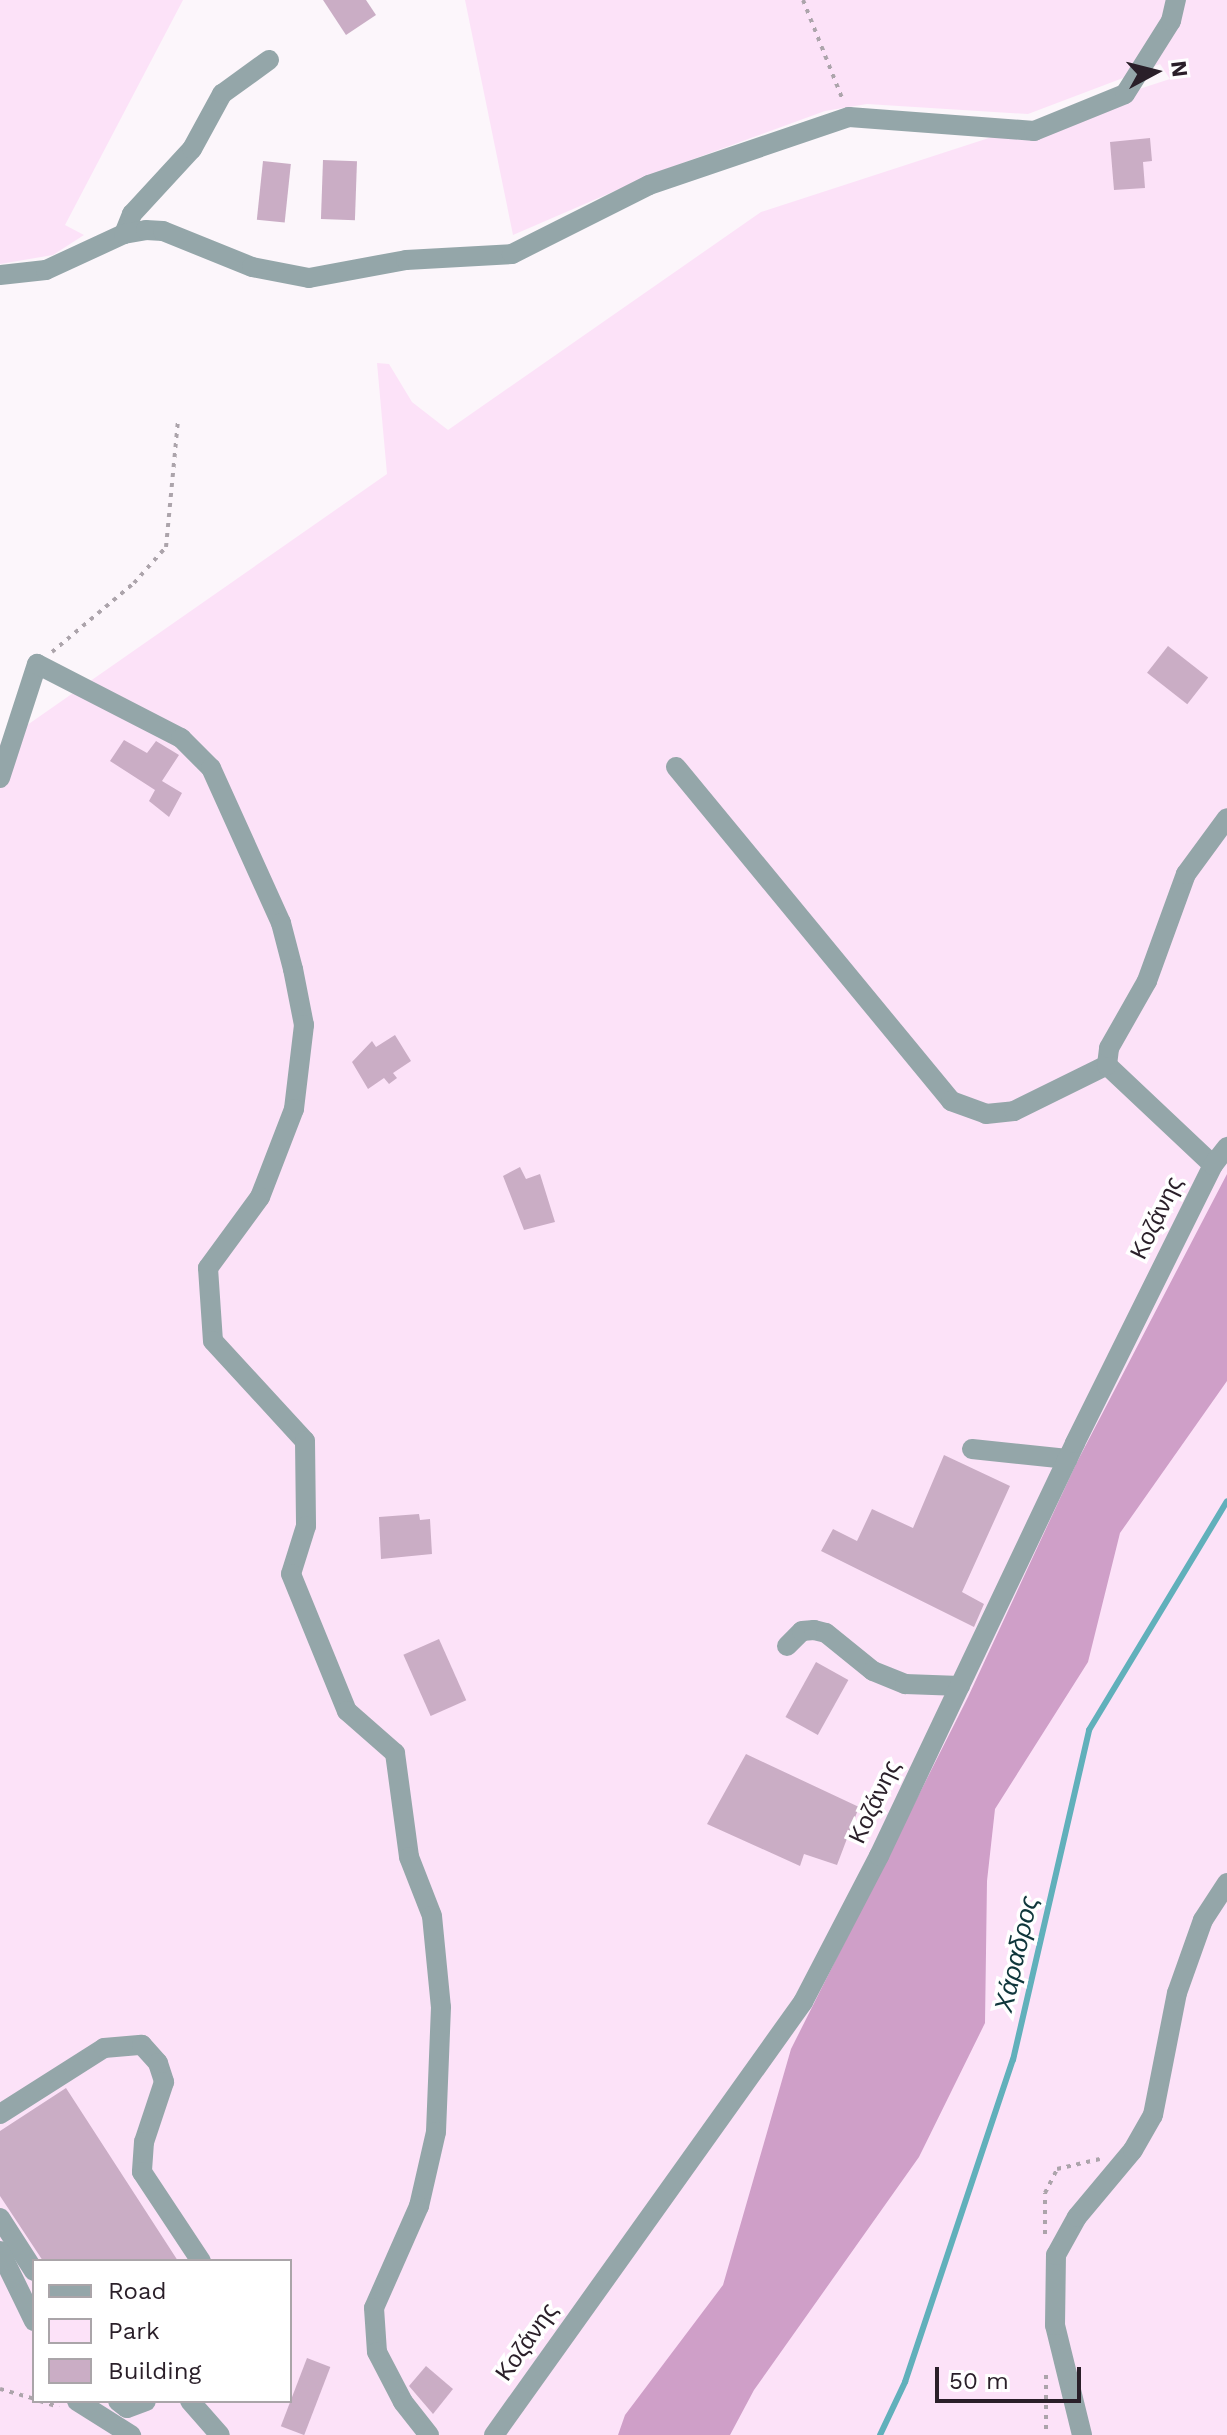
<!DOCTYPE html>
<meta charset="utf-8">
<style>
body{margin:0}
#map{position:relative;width:1227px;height:2435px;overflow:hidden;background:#fcf6fb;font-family:"Work Sans",sans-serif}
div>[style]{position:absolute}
.green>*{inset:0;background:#fce2f8}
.forest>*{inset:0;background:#cf9fc8}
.stream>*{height:6px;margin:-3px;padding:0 3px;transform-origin:3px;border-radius:3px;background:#61b0bb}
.building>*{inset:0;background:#caadc5;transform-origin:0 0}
.path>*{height:4px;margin-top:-2px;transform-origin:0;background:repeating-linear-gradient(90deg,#aca4ab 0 4px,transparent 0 10px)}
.minor>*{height:20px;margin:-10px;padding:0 10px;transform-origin:10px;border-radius:10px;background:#94a6a9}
span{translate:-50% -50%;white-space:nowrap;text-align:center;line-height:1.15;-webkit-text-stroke:7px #fff;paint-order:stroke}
.street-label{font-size:24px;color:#2a1f29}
.water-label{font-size:26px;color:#0f363b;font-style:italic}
.legend{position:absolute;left:32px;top:2259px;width:260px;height:144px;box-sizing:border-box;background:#fff;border:2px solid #aaa5a9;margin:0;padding:10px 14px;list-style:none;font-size:24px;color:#2a1f29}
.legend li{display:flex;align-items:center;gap:16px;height:40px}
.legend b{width:40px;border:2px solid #aaa5a9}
.north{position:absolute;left:1115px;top:32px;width:80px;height:80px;-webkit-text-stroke:6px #fff;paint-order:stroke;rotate:83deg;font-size:22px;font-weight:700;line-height:32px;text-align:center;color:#2a1f29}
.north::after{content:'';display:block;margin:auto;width:28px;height:36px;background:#2a1f29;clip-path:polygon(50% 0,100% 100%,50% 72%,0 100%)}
.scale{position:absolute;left:935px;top:2367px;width:146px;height:36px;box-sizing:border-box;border:4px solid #2a1f29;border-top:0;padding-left:10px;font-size:24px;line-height:28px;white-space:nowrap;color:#2a1f29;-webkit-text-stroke:6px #fff;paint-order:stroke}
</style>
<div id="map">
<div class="green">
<div style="clip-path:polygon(0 0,183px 0,65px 225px,84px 235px,53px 255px,0 264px)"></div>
<div style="clip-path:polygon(evenodd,465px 0,1227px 0,1227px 2435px,0 2435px,0 744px,387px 474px,377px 363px,389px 364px,412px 402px,448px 430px,761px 212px,1170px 79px,1160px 64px,1028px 114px,867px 104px,825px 111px,661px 171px,513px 235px,465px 0,34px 2261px,290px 2261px,290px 2401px,34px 2401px,34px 2261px)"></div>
</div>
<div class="forest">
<div style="clip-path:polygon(1227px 1174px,1227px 1381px,1120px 1533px,1088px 1662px,995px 1809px,987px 1881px,985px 2023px,919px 2157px,754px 2390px,730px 2435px,618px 2435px,625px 2415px,723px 2285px,791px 2049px,968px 1697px,1076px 1464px)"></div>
</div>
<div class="stream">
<div style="left:880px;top:2435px;width:59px;rotate:-64.7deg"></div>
<div style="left:905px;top:2382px;width:340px;rotate:-71.5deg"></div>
<div style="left:1013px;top:2060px;width:339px;rotate:-77deg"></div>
<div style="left:1089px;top:1730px;width:267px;rotate:-58.9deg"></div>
</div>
<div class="building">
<div style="clip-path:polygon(323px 0,366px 0,376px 15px,346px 35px)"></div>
<div style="clip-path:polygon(1150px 138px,1152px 161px,1143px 162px,1145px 188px,1114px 190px,1110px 142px)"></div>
<div style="left:323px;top:160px;width:34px;height:59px;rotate:2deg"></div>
<div style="left:263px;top:161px;width:28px;height:59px;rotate:6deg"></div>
<div style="left:1168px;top:646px;width:51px;height:34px;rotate:38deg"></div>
<div style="clip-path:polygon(124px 740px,147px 753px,156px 741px,179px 755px,162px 781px,182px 793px,169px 817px,149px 801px,155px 790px,110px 761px)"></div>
<div style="clip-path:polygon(395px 1035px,411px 1061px,393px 1073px,397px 1078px,389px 1084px,384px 1078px,368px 1089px,352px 1062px,372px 1041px,376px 1047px)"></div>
<div style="clip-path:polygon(520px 1167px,526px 1179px,540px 1174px,555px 1222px,524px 1230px,503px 1176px)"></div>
<div style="clip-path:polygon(944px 1455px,1010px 1486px,962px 1592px,984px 1604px,974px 1627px,821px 1551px,833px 1529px,857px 1541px,872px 1509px,913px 1528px)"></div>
<div style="clip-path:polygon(419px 1514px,420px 1520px,430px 1519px,432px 1554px,381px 1559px,379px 1517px)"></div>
<div style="left:439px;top:1639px;width:67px;height:39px;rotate:66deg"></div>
<div style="left:816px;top:1662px;width:37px;height:63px;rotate:29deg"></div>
<div style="clip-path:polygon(746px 1754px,859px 1807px,837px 1865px,804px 1854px,800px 1866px,707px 1824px)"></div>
<div style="clip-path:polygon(66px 2088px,178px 2261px,43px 2261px,8px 2208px,0 2196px,0 2131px)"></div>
<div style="left:307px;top:2358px;width:25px;height:73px;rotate:21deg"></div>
<div style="clip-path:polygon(426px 2366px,453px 2389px,433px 2414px,409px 2386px)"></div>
</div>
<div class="path">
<div style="left:803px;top:0;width:105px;rotate:68.3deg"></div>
<div style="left:52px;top:652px;width:107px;rotate:-40.1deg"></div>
<div style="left:134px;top:583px;width:48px;rotate:-48.4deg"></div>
<div style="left:166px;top:547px;width:127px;rotate:-84.6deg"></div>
<div style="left:1045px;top:2234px;width:41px;rotate:-90deg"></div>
<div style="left:1045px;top:2193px;width:27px;rotate:-63deg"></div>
<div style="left:1057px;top:2169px;width:44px;rotate:-13.1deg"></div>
<div style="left:1046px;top:2375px;width:60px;rotate:90deg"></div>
<div style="left:0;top:2389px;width:35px;rotate:16deg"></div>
<div style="left:40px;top:2401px;width:20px;rotate:18deg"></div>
</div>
<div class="minor">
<div style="left:124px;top:234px;width:22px;rotate:-68deg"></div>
<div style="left:132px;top:214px;width:88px;rotate:-47.3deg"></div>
<div style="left:192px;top:149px;width:63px;rotate:-61.4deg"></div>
<div style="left:222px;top:94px;width:58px;rotate:-35.9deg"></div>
<div style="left:0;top:275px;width:46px;rotate:-6.2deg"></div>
<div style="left:46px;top:270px;width:86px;rotate:-24.8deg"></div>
<div style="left:124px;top:234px;width:22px;rotate:-10deg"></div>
<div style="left:146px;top:230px;width:17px;rotate:3deg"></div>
<div style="left:163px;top:231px;width:96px;rotate:22deg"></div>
<div style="left:252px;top:267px;width:58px;rotate:10.9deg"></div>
<div style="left:309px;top:278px;width:99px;rotate:-10.5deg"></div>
<div style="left:406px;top:260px;width:106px;rotate:-3.2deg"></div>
<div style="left:512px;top:254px;width:153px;rotate:-26.7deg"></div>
<div style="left:649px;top:185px;width:211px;rotate:-18.8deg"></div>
<div style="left:849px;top:117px;width:186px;rotate:4.3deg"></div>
<div style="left:1034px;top:131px;width:98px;rotate:-22.1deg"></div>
<div style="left:1125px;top:94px;width:86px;rotate:-57.8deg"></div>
<div style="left:1171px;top:21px;width:22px;rotate:-77deg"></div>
<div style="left:676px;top:767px;width:433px;rotate:50.5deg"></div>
<div style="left:951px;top:1101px;width:37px;rotate:20deg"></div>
<div style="left:986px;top:1114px;width:28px;rotate:-6deg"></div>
<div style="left:1014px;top:1111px;width:104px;rotate:-26.3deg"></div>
<div style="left:0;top:778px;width:120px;rotate:-72deg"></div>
<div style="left:37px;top:664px;width:162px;rotate:27.2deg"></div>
<div style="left:181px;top:738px;width:42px;rotate:45deg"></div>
<div style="left:211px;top:768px;width:170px;rotate:65.7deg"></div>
<div style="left:281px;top:923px;width:48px;rotate:75.4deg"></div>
<div style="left:293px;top:969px;width:57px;rotate:78.9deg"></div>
<div style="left:304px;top:1025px;width:85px;rotate:96.8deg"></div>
<div style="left:294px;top:1109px;width:94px;rotate:111.1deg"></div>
<div style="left:260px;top:1197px;width:88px;rotate:126.2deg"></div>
<div style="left:208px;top:1268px;width:73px;rotate:86.1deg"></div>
<div style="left:213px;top:1341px;width:136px;rotate:47.4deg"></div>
<div style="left:305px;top:1441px;width:85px;rotate:89.3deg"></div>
<div style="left:306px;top:1526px;width:50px;rotate:107.4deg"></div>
<div style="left:291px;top:1574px;width:148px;rotate:67.8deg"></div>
<div style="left:347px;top:1711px;width:64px;rotate:41.2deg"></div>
<div style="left:395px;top:1753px;width:105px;rotate:82.3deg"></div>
<div style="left:409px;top:1857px;width:63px;rotate:68.7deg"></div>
<div style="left:432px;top:1916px;width:91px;rotate:84.4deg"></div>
<div style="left:441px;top:2007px;width:125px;rotate:92.3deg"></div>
<div style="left:436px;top:2132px;width:76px;rotate:102.9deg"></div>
<div style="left:419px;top:2206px;width:111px;rotate:113.8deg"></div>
<div style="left:374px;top:2308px;width:44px;rotate:86.1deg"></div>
<div style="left:377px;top:2352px;width:56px;rotate:62.5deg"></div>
<div style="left:403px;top:2402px;width:42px;rotate:51.8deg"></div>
<div style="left:1213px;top:1165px;width:146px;rotate:-136.7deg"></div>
<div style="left:1107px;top:1065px;width:17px;rotate:-83deg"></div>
<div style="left:1109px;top:1048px;width:77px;rotate:-60.4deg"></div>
<div style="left:1147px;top:981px;width:114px;rotate:-70deg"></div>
<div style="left:1186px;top:874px;width:69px;rotate:-53.8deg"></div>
<div style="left:972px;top:1449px;width:96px;rotate:6deg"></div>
<div style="left:787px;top:1646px;width:21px;rotate:-45deg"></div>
<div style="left:802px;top:1631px;width:12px;rotate:-5deg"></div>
<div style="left:814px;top:1630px;width:12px;rotate:14deg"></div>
<div style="left:826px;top:1633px;width:60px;rotate:39deg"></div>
<div style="left:873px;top:1671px;width:35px;rotate:22deg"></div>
<div style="left:905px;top:1684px;width:55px;rotate:2.1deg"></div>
<div style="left:0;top:2114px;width:123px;rotate:-32.4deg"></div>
<div style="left:104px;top:2048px;width:38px;rotate:-5deg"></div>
<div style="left:142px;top:2045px;width:24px;rotate:48deg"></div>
<div style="left:158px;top:2063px;width:20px;rotate:72deg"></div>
<div style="left:164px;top:2082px;width:63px;rotate:108.4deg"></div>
<div style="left:144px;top:2142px;width:30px;rotate:94deg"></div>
<div style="left:142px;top:2172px;width:107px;rotate:56.5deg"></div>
<div style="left:0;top:2218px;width:63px;rotate:57.3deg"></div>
<div style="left:0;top:2251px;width:78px;rotate:64.1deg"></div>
<div style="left:77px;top:2401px;width:64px;rotate:32.2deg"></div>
<div style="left:118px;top:2401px;width:11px;rotate:38deg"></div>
<div style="left:127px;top:2408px;width:20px;rotate:-20deg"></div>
<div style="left:190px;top:2401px;width:45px;rotate:48.6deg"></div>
<div style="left:494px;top:2435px;width:532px;rotate:-54.49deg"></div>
<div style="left:803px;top:2002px;width:165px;rotate:-62.5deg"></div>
<div style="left:879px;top:1856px;width:457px;rotate:-64.6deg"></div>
<div style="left:1075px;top:1443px;width:310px;rotate:-63.6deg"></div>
<div style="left:1213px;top:1165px;width:23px;rotate:-52deg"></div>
<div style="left:1082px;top:2435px;width:113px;rotate:-103.8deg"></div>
<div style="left:1055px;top:2325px;width:70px;rotate:-89.2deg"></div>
<div style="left:1056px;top:2255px;width:43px;rotate:-61.1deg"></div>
<div style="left:1077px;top:2217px;width:87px;rotate:-50.1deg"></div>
<div style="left:1133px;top:2150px;width:40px;rotate:-60.3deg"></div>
<div style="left:1153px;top:2115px;width:124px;rotate:-78.9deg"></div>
<div style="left:1177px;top:1993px;width:77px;rotate:-70.4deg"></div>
<div style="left:1203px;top:1920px;width:44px;rotate:-57deg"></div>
</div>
<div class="street-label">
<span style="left:1157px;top:1218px;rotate:-64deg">Κοζάνης</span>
<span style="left:875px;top:1802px;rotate:-65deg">Κοζάνης</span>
<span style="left:527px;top:2342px;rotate:-55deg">Κοζάνης</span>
</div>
<div class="water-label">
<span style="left:1017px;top:1954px;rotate:-77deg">Χάραδρος</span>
</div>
<ul class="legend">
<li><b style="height:10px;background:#94a6a9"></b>Road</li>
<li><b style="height:22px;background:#fce2f8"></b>Park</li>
<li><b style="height:22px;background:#caadc5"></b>Building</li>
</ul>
<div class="north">N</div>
<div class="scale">50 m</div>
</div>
